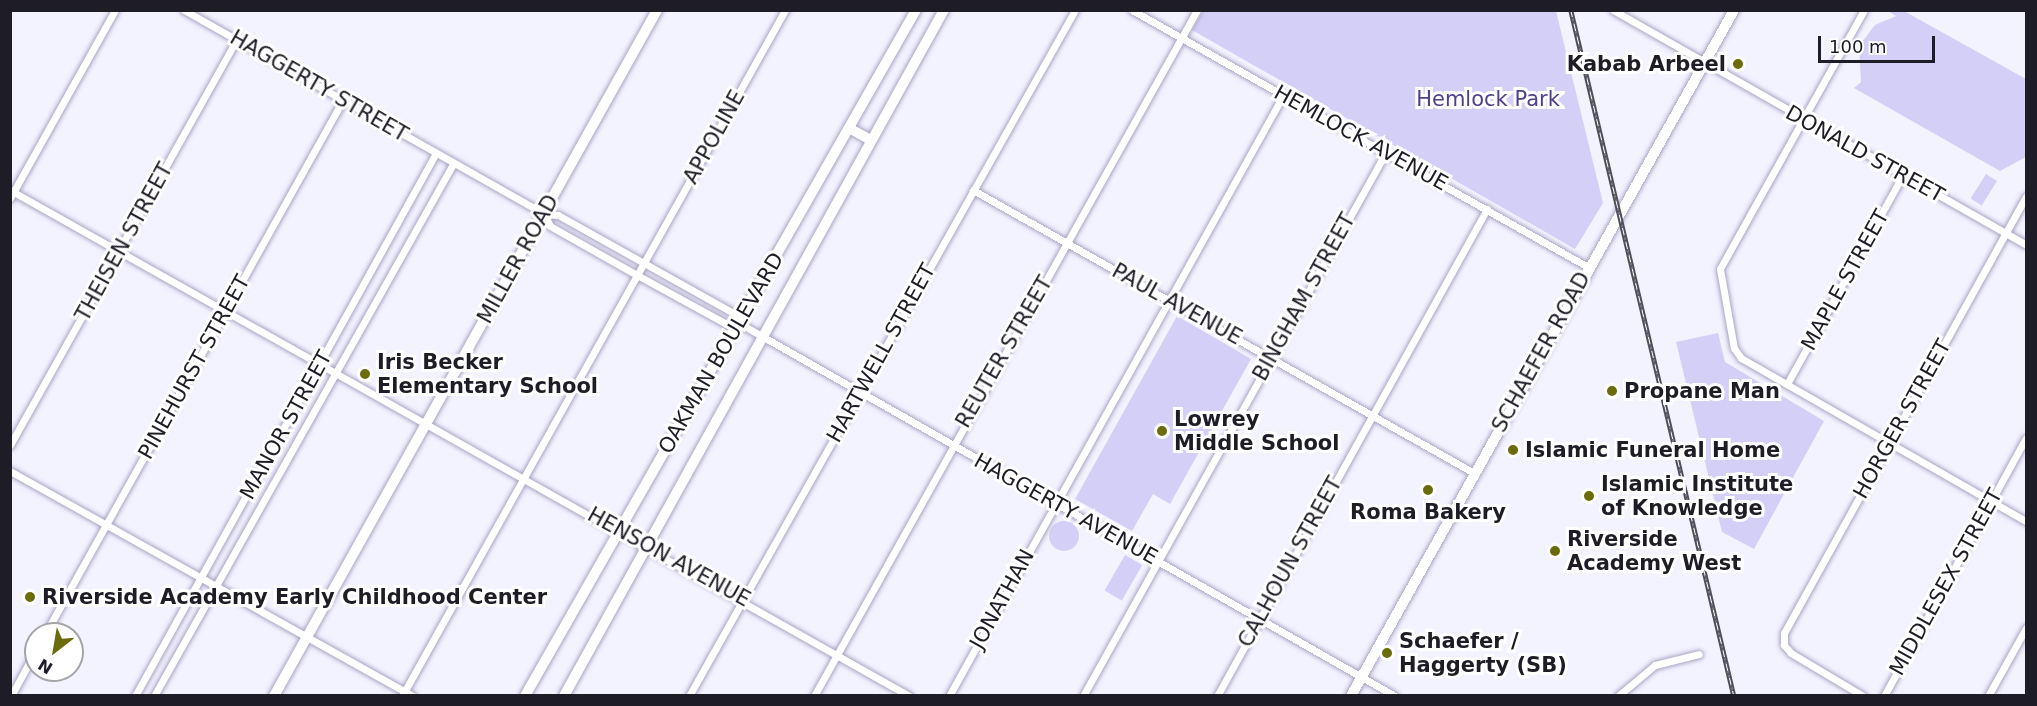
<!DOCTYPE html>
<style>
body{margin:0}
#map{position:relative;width:2037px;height:706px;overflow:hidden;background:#f3f2ff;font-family:"DejaVu Sans",sans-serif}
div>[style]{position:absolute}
.green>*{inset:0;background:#d3cff7;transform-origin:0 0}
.round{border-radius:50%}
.roads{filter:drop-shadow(0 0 2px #a8a5c3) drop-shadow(0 0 2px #a8a5c3)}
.street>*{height:7px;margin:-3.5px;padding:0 3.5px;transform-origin:3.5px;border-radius:3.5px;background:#fff}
.secondary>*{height:10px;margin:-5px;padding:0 5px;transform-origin:5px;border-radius:5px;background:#fff}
.rail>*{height:4.5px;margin-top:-2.25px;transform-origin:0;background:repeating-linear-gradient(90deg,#fff 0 7px,#4f4e59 0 14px);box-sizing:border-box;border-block:2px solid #4f4e59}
.dots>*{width:16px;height:16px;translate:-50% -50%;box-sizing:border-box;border:3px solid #fff;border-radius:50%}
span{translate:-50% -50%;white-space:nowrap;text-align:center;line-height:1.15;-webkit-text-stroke:6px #fff;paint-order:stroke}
.poi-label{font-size:21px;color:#1d1c27;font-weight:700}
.right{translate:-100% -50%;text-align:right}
.left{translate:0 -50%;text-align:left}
.street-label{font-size:21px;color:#1d1c27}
.park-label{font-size:21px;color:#50408b}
.frame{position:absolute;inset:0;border:12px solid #1d1c27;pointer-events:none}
.north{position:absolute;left:24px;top:622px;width:60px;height:60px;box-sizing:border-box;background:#fff;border:2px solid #a5a4a9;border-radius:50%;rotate:211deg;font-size:16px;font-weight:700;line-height:24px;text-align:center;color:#1d1c27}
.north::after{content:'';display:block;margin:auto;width:21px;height:27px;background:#6a6b0b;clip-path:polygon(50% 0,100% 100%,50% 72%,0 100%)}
.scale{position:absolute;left:1818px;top:36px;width:117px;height:27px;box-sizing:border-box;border:3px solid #1d1c27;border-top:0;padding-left:8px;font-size:18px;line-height:21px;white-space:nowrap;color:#1d1c27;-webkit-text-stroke:4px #fff;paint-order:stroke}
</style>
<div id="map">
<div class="green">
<div style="clip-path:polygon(1203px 11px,1556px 11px,1603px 203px,1575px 249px,1192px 30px)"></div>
<div style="clip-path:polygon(1888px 11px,1904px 11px,2026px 79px,2026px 157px,2000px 171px,1854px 88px,1861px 82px,1859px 46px,1875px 25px,1896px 16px)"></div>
<div style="left:1986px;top:174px;width:13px;height:29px;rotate:32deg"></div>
<div style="clip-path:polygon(1177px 316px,1251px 359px,1170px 504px,1153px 494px,1132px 531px,1075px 499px)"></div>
<div style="clip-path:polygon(1718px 333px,1725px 362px,1824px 421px,1754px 549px,1722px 532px,1676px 342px)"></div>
<div class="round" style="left:1049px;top:521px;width:30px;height:30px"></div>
<div style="left:1125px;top:555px;width:20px;height:41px;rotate:30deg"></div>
</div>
<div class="roads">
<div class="street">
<div style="left:184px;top:10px;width:414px;rotate:29.5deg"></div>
<div style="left:544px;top:214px;width:14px;rotate:4deg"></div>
<div style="left:558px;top:215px;width:205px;rotate:29.2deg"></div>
<div style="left:737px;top:315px;width:8px;rotate:76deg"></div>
<div style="left:739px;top:323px;width:24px;rotate:30deg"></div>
<div style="left:760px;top:335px;width:730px;rotate:29.62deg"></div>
<div style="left:1132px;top:10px;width:523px;rotate:29.41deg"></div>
<div style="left:1613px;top:10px;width:475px;rotate:29.6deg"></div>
<div style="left:1864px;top:10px;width:296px;rotate:119.1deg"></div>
<div style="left:1720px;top:269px;width:80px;rotate:80deg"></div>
<div style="left:1734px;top:348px;width:12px;rotate:55deg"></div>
<div style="left:1741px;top:358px;width:328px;rotate:29.8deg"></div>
<div style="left:10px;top:190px;width:1032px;rotate:29.37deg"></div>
<div style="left:973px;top:190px;width:575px;rotate:29.46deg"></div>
<div style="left:10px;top:198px;width:215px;rotate:-60.8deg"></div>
<div style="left:544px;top:214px;width:13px;rotate:63deg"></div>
<div style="left:550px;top:226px;width:100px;rotate:29.4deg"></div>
<div style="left:637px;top:275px;width:106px;rotate:28.7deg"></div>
<div style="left:730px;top:326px;width:9px;rotate:-21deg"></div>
<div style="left:1787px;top:384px;width:239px;rotate:-61deg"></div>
<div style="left:10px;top:445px;width:465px;rotate:-60.8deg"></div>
<div style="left:10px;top:471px;width:461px;rotate:29.2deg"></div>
<div style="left:45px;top:634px;width:612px;rotate:-60.84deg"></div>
<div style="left:11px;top:696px;width:52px;rotate:-61.5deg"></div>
<div style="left:135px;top:696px;width:621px;rotate:-61deg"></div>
<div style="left:154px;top:696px;width:610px;rotate:-60.66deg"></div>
<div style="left:402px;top:696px;width:786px;rotate:-60.82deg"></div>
<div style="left:689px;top:696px;width:787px;rotate:-60.63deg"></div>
<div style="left:814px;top:696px;width:786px;rotate:-60.82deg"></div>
<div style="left:949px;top:696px;width:689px;rotate:-60.91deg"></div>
<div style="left:1083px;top:696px;width:623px;rotate:-60.88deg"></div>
<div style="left:1217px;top:696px;width:557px;rotate:-61deg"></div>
<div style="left:1618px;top:696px;width:48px;rotate:-40deg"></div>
<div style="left:1655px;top:665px;width:45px;rotate:-14deg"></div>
<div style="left:1863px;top:696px;width:84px;rotate:-149.2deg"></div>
<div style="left:1791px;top:653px;width:11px;rotate:-131deg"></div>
<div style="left:1784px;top:645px;width:12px;rotate:-90deg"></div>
<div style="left:1784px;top:633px;width:499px;rotate:-61deg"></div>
<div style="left:1884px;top:696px;width:294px;rotate:-61.2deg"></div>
<div style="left:1988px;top:696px;width:78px;rotate:-60.8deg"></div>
</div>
<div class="secondary">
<div style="left:849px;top:128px;width:25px;rotate:29deg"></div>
<div style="left:274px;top:696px;width:786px;rotate:-60.82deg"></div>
<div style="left:525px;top:696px;width:790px;rotate:-60.32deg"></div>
<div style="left:564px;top:696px;width:784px;rotate:-61.02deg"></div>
<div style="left:1351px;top:696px;width:786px;rotate:-60.82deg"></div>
</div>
</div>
<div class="rail">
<div style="left:1571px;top:10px;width:705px;rotate:76.63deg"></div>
</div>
<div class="dots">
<div style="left:1738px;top:64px;background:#6a6b0b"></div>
<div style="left:365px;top:374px;background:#6a6b0b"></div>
<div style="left:1612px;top:391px;background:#6a6b0b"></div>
<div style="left:1162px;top:431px;background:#6a6b0b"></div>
<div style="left:1513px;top:450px;background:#6a6b0b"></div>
<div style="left:1428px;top:490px;background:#6a6b0b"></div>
<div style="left:1589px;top:496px;background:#6a6b0b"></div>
<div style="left:1555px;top:551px;background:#6a6b0b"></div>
<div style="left:30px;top:597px;background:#6a6b0b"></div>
<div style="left:1387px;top:653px;background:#6a6b0b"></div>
</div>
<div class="poi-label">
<span class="right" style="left:1726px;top:64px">Kabab Arbeel</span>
<span class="left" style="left:377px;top:374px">Iris Becker<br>Elementary School</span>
<span class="left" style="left:1624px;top:391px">Propane Man</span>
<span class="left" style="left:1174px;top:431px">Lowrey<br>Middle School</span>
<span class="left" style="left:1525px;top:450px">Islamic Funeral Home</span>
<span class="left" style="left:1601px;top:496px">Islamic Institute<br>of Knowledge</span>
<span style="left:1428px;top:512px">Roma Bakery</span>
<span class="left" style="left:1567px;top:551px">Riverside<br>Academy West</span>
<span class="left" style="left:42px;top:597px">Riverside Academy Early Childhood Center</span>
<span class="left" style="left:1399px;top:653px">Schaefer /<br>Haggerty (SB)</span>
</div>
<div class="street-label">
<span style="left:319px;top:86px;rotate:30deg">HAGGERTY STREET</span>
<span style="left:714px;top:137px;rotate:-61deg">APPOLINE</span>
<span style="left:1361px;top:138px;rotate:29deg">HEMLOCK AVENUE</span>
<span style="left:1865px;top:154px;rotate:29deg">DONALD STREET</span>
<span style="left:124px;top:242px;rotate:-61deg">THEISEN STREET</span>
<span style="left:518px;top:259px;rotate:-61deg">MILLER ROAD</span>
<span style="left:1845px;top:280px;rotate:-61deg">MAPLE STREET</span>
<span style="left:1304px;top:297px;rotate:-61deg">BINGHAM STREET</span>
<span style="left:1177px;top:304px;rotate:29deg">PAUL AVENUE</span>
<span style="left:1004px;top:352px;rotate:-60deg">REUTER STREET</span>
<span style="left:1541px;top:352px;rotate:-61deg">SCHAEFER ROAD</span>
<span style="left:721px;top:353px;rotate:-60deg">OAKMAN BOULEVARD</span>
<span style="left:881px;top:353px;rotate:-61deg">HARTWELL STREET</span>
<span style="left:194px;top:367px;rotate:-61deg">PINEHURST STREET</span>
<span style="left:1902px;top:419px;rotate:-61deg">HORGER STREET</span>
<span style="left:286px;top:425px;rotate:-61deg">MANOR STREET</span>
<span style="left:1066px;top:509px;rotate:29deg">HAGGERTY AVENUE</span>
<span style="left:669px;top:557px;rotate:29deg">HENSON AVENUE</span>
<span style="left:1290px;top:562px;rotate:-61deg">CALHOUN STREET</span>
<span style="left:1946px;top:582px;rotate:-61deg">MIDDLESEX STREET</span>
<span style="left:1002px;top:599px;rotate:-61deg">JONATHAN</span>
</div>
<div class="park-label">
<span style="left:1488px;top:99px">Hemlock Park</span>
</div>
<div class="frame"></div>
<div class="north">N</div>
<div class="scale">100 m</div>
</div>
